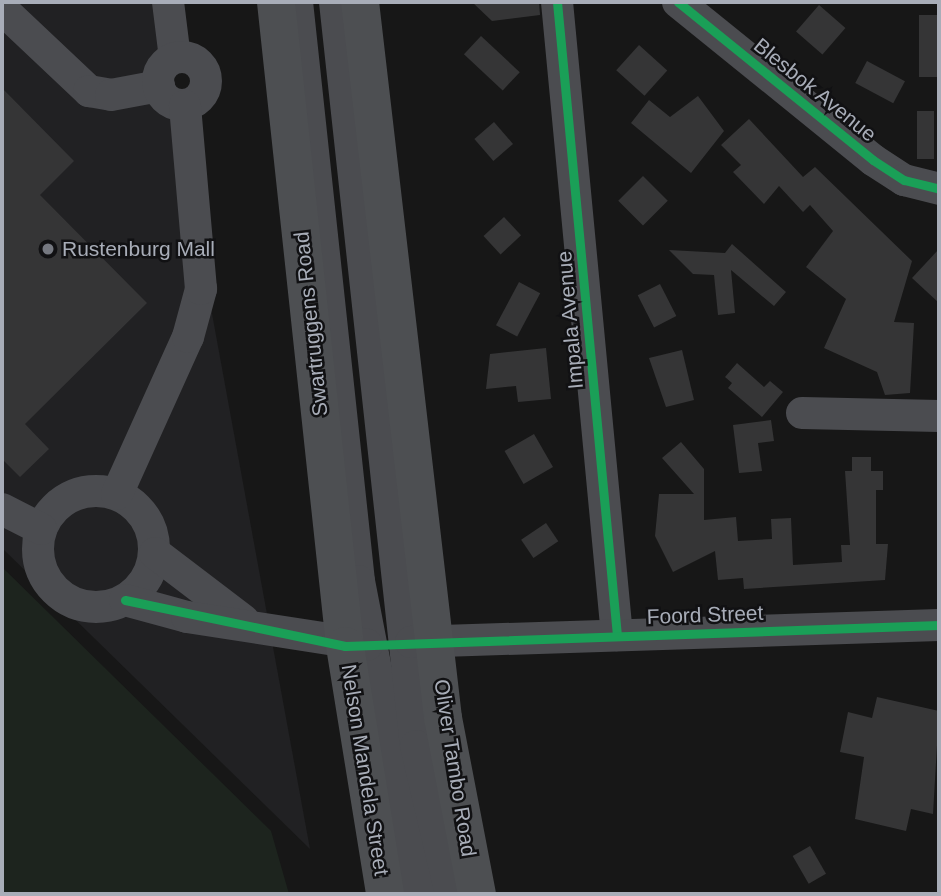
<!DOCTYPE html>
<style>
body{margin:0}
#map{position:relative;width:941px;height:896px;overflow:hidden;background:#171717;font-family:Helvetica,sans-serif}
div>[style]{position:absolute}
.built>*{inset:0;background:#212123}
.green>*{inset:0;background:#1d241e}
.building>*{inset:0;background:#353536;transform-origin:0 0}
.minor>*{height:32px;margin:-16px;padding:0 16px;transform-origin:16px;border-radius:16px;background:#4b4c50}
.minor>.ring{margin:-16px;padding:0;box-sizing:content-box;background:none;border:32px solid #4b4c50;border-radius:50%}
.major>*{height:38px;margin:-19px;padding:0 19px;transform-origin:19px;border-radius:19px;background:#4d4f52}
.cycleway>*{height:9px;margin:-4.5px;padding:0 4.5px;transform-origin:4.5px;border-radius:4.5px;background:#1a9f57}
.dots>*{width:19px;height:19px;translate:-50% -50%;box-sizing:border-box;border:4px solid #111113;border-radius:50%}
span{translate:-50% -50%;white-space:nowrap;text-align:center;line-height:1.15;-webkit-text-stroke:5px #111113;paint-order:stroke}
.street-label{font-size:21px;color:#a8adb8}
.poi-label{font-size:21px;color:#a8adb8}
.left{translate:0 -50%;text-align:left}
.frame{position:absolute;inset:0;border:4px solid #a8adb8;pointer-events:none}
</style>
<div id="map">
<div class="built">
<div style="clip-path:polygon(2px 2px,155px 2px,310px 849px,2px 548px)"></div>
</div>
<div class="green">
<div style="clip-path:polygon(2px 567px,271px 831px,289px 894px,2px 894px)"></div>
</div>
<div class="building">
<div style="clip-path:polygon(472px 2px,539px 2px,540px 15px,492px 21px)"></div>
<div style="left:819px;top:5px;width:35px;height:35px;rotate:41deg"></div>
<div style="left:919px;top:15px;width:20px;height:62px"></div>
<div style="left:481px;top:36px;width:53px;height:25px;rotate:43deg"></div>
<div style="left:639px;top:45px;width:38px;height:34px;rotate:42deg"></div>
<div style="left:867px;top:61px;width:43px;height:25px;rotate:28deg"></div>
<div style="clip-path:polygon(2px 88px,74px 161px,40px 195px,147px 303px,25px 424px,49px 449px,20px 477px,2px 459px)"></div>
<div style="clip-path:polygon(698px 96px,724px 131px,691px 173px,631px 123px,649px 100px,670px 117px)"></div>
<div style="left:917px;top:111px;width:17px;height:48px"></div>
<div style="clip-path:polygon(749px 119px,803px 177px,815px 167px,912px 261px,894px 322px,914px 323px,910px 393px,885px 395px,877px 372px,824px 348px,846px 299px,806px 267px,833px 231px,810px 205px,803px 212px,779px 186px,764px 204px,733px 172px,741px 165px,721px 145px)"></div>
<div style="left:494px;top:122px;width:29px;height:26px;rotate:49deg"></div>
<div style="left:643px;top:176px;width:35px;height:35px;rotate:45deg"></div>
<div style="left:504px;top:217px;width:25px;height:28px;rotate:47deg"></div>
<div style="clip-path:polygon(732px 244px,786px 292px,774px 306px,731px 270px,735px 313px,718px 315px,714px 275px,693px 274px,669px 250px,725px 253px)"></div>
<div style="clip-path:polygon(939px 249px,939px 303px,912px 278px)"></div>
<div style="left:519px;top:282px;width:24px;height:49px;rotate:28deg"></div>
<div style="left:660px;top:284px;width:36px;height:25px;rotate:63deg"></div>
<div style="clip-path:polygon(546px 348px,551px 399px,518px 402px,516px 386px,486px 389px,490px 354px)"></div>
<div style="clip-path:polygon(682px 350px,694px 400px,666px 407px,649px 358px)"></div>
<div style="clip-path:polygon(737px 363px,764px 387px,770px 381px,783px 392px,762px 417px,728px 388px,732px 383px,725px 377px)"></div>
<div style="clip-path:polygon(771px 420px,774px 441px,758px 443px,762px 471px,739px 473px,733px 425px)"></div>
<div style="left:534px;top:434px;width:38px;height:34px;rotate:60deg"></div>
<div style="clip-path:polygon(681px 442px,704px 469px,704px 520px,736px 517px,738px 541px,772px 539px,771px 519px,791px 518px,793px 565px,842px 562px,841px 545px,850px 545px,845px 471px,852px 471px,852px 457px,871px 457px,871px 471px,883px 471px,883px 490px,876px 490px,876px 544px,888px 544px,885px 580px,744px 589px,743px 578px,718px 580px,715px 551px,673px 572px,655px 536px,659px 494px,694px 494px,662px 458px)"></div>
<div style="left:546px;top:523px;width:22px;height:30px;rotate:56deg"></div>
<div style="clip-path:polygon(877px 697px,939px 711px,933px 814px,911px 809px,906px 831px,855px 819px,864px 757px,840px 752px,848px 712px,872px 718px)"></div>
<div style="left:810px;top:846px;width:32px;height:20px;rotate:60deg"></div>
</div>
<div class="minor">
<div style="left:168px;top:2px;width:56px;rotate:82.9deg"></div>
<div style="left:297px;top:2px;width:582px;rotate:83.89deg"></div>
<div style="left:359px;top:581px;width:319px;rotate:79.1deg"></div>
<div style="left:335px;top:2px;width:748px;rotate:83.79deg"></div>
<div style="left:416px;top:746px;width:152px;rotate:76.7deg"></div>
<div style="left:557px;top:2px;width:636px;rotate:84.59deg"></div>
<div style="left:678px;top:2px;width:251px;rotate:39deg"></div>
<div style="left:873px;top:160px;width:37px;rotate:33deg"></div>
<div style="left:904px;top:180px;width:36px;rotate:14deg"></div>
<div style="left:2px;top:9px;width:120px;rotate:43.3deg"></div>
<div style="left:89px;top:91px;width:22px;rotate:10deg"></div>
<div style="left:111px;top:95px;width:49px;rotate:-10.6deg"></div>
<div class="ring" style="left:158px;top:57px;width:16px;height:16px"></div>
<div style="left:802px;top:413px;width:137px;rotate:1.3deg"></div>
<div class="ring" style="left:38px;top:491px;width:84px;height:84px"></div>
<div style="left:117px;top:494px;width:172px;rotate:-65.7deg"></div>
<div style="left:188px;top:337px;width:50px;rotate:-74.8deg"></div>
<div style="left:201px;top:289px;width:184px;rotate:-95deg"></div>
<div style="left:2px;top:509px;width:44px;rotate:27.1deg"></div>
<div style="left:155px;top:553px;width:111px;rotate:37.3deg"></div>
<div style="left:125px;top:600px;width:64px;rotate:15.3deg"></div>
<div style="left:187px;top:617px;width:182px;rotate:8.8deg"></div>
<div style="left:411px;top:642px;width:528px;rotate:-1.84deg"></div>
</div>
<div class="major">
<div style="left:276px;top:2px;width:648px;rotate:83.88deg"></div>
<div style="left:345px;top:646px;width:251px;rotate:80.8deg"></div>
<div style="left:360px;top:2px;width:721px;rotate:83.39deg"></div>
<div style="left:443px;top:718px;width:179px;rotate:79.1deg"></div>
</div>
<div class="cycleway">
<div style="left:557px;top:2px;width:636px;rotate:84.59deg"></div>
<div style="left:678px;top:2px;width:251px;rotate:39deg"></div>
<div style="left:873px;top:160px;width:37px;rotate:33deg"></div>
<div style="left:904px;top:180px;width:36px;rotate:14deg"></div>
<div style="left:125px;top:600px;width:225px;rotate:11.8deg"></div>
<div style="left:345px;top:646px;width:594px;rotate:-2.02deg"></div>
</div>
<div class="dots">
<div style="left:48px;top:249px;background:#757880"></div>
</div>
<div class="street-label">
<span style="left:815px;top:90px;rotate:39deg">Blesbok Avenue</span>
<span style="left:570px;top:320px;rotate:-95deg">Impala Avenue</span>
<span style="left:311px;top:324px;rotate:-96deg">Swartruggens Road</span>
<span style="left:705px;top:615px;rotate:-2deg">Foord Street</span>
<span style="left:455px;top:768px;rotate:81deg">Oliver Tambo Road</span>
<span style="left:365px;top:770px;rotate:81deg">Nelson Mandela Street</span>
</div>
<div class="poi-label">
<span class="left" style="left:62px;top:249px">Rustenburg Mall</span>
</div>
<div class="frame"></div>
</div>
